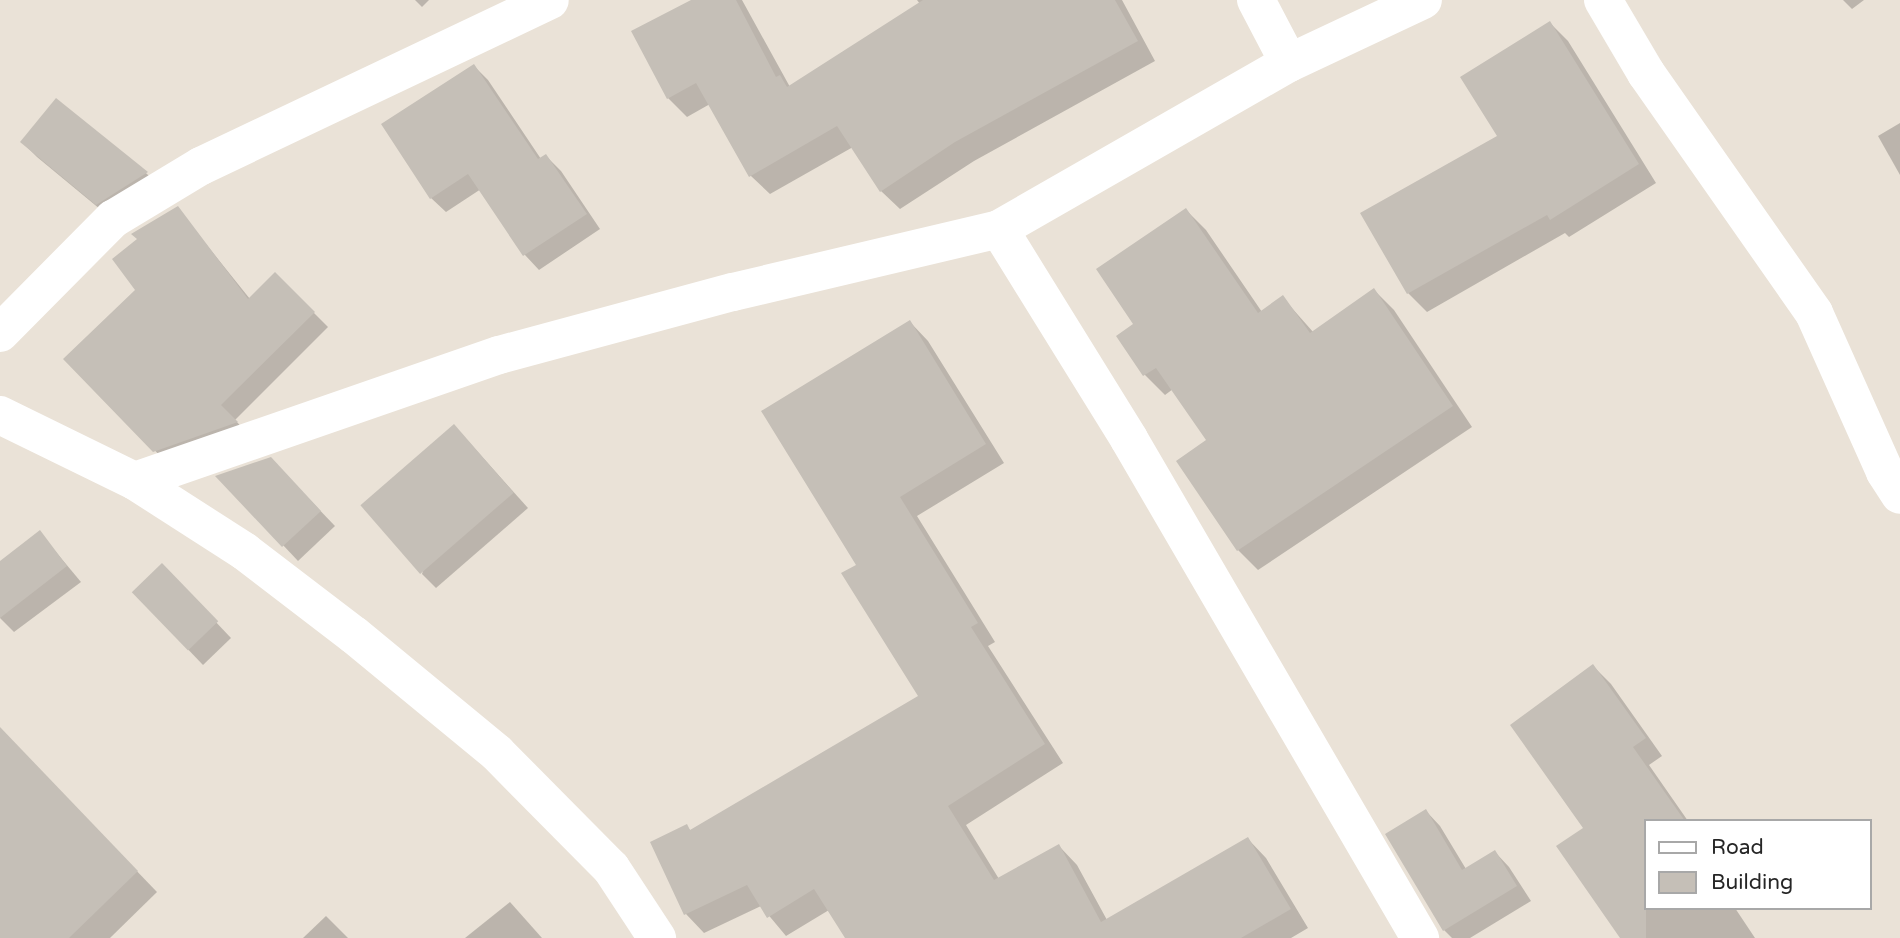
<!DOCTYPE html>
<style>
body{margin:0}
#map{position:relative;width:1900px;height:938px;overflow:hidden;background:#eae2d7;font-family:"Varela Round",sans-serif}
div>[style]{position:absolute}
.shadow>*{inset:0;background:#0003}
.building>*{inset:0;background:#c5bfb7;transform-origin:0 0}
.street>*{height:38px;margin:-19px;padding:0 19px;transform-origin:19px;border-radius:19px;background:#fff}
span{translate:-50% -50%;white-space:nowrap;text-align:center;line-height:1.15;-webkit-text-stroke:5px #fff;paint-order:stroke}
.legend{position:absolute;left:1644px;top:819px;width:228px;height:91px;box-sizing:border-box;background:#fff;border:2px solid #a8a8a8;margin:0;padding:9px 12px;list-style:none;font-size:21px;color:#262626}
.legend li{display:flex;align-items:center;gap:14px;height:35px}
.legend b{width:35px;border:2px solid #a8a8a8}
</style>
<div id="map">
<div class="shadow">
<div style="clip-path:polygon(415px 0,429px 0,422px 7px)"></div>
<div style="clip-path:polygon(695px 0,742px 0,790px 87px,920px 4px,917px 0,1122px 0,1155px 61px,974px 161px,900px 209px,881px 191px,853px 147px,770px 194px,751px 176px,710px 104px,687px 117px,668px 98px)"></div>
<div style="clip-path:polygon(1843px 0,1864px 0,1852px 9px)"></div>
<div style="clip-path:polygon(1550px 23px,1568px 41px,1656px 183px,1569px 237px,1565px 233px,1427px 312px,1408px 293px,1363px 214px,1499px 136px)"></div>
<div style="clip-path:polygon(474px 66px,488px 80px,541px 159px,546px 156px,561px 171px,600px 229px,539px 270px,525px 255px,481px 189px,446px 212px,431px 198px)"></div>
<div style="clip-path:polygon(57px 100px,147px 174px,161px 188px,112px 219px,37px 157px,22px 142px)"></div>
<div style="clip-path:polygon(1900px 123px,1900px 175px,1878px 136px)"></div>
<div style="clip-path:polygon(177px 208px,250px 299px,275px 274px,328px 327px,235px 420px,251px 437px,169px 465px,66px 359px,138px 290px)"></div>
<div style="clip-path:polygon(1186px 210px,1206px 230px,1262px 312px,1283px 298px,1314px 333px,1374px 290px,1394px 310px,1472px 427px,1258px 570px,1238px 550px,1208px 441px,1173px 389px,1165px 395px,1145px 375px,1136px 325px)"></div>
<div style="clip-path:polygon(910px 322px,928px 341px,1004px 463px,917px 516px,995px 642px,988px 646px,1063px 763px,966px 825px,999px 879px,1059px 846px,1077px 865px,1107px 920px,1248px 839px,1266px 858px,1308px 928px,1291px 938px,847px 938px,829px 910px,786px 936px,761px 906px,704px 933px,686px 914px,652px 843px,687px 827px,691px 831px,920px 696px,858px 565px)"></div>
<div style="clip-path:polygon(468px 441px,528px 508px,436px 588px,422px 574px)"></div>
<div style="clip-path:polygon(285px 474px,335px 526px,298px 561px,219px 477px)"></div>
<div style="clip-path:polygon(40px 533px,81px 582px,14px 632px,0 618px,0 563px)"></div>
<div style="clip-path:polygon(176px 580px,231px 638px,203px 665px,133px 592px)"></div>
<div style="clip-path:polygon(1593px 666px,1611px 684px,1662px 756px,1649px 765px,1688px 821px,1646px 821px,1646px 908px,1735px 908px,1755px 938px,1623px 938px,1586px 828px)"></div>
<div style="clip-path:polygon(0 729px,157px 892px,110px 938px,0 938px)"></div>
<div style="clip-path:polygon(1426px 811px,1440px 826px,1466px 869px,1495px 852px,1509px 867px,1531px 901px,1470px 938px,1452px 938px,1444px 930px)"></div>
<div style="clip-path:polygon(510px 902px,542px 938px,465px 938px)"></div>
<div style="clip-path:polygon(326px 916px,348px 938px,303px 938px)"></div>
</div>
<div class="building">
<div style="clip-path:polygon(691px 0,736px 0,776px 77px,780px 75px,787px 87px,923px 0,1115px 0,1138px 41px,955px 142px,880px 192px,837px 126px,749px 177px,696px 83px,667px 99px,631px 31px)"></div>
<div style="clip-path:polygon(1550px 21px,1639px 164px,1550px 220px,1547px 215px,1407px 294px,1360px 213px,1497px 136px,1460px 77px)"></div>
<div style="clip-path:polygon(474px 64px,538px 159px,546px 154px,587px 214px,523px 256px,468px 174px,430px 199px,381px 124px)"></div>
<div style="clip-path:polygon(56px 98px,148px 172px,96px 205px,20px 142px)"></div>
<div style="clip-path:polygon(178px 206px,248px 299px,275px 272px,315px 312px,221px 405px,238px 422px,153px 452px,63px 359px,135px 290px,112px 259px,137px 239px,131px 234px)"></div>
<div style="clip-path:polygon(1186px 208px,1258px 313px,1283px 295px,1310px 333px,1374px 288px,1453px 406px,1237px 551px,1176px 461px,1206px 440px,1156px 368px,1143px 376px,1116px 336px,1133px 324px,1096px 269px)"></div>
<div style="clip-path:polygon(910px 320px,986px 444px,900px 497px,978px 623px,971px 627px,1045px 744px,948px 806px,994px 880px,1059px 844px,1101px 922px,1248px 837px,1291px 909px,1241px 938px,845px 938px,814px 889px,767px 918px,747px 885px,684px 915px,650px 842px,687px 824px,690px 830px,918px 696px,841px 573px,856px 565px,761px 411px)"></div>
<div style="left:454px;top:424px;width:91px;height:124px;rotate:49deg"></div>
<div style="clip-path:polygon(271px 457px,321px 511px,282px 547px,215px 476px)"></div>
<div style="clip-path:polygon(40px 530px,67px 566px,0 618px,0 561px)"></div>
<div style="left:162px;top:563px;width:81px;height:42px;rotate:46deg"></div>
<div style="clip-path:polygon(1593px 664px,1646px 738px,1633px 747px,1685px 821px,1646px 821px,1646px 938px,1620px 938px,1556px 846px,1583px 828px,1510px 725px)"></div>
<div style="clip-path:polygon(0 727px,138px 871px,69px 938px,0 938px)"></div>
<div style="clip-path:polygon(1426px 809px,1462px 870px,1495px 850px,1517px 886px,1443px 931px,1385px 834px)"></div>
</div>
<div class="street">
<div style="left:1256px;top:0;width:71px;rotate:62.4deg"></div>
<div style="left:1603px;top:0;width:85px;rotate:59.5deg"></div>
<div style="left:1646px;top:73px;width:293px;rotate:55deg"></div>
<div style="left:1814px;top:313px;width:174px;rotate:65.9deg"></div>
<div style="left:1885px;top:472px;width:27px;rotate:57deg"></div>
<div style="left:999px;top:229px;width:247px;rotate:58.2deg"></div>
<div style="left:1129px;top:439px;width:578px;rotate:59.75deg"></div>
<div style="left:0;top:333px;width:161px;rotate:-45.3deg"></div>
<div style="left:113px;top:219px;width:103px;rotate:-31.1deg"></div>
<div style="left:201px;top:166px;width:386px;rotate:-25.4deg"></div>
<div style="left:0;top:415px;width:150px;rotate:26.1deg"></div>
<div style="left:135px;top:481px;width:130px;rotate:32.7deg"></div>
<div style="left:244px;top:551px;width:138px;rotate:37.4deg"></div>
<div style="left:354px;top:635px;width:185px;rotate:39.5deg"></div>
<div style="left:497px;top:753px;width:162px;rotate:45.3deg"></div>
<div style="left:611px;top:868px;width:84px;rotate:56.7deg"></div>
<div style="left:135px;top:481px;width:385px;rotate:-19.1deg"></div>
<div style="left:499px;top:355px;width:242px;rotate:-15.1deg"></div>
<div style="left:733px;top:292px;width:273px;rotate:-13.3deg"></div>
<div style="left:999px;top:229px;width:334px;rotate:-29.8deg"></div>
<div style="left:1289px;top:63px;width:148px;rotate:-25.2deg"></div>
</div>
<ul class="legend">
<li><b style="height:9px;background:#fff"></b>Road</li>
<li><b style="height:19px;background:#c5bfb7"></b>Building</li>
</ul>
</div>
